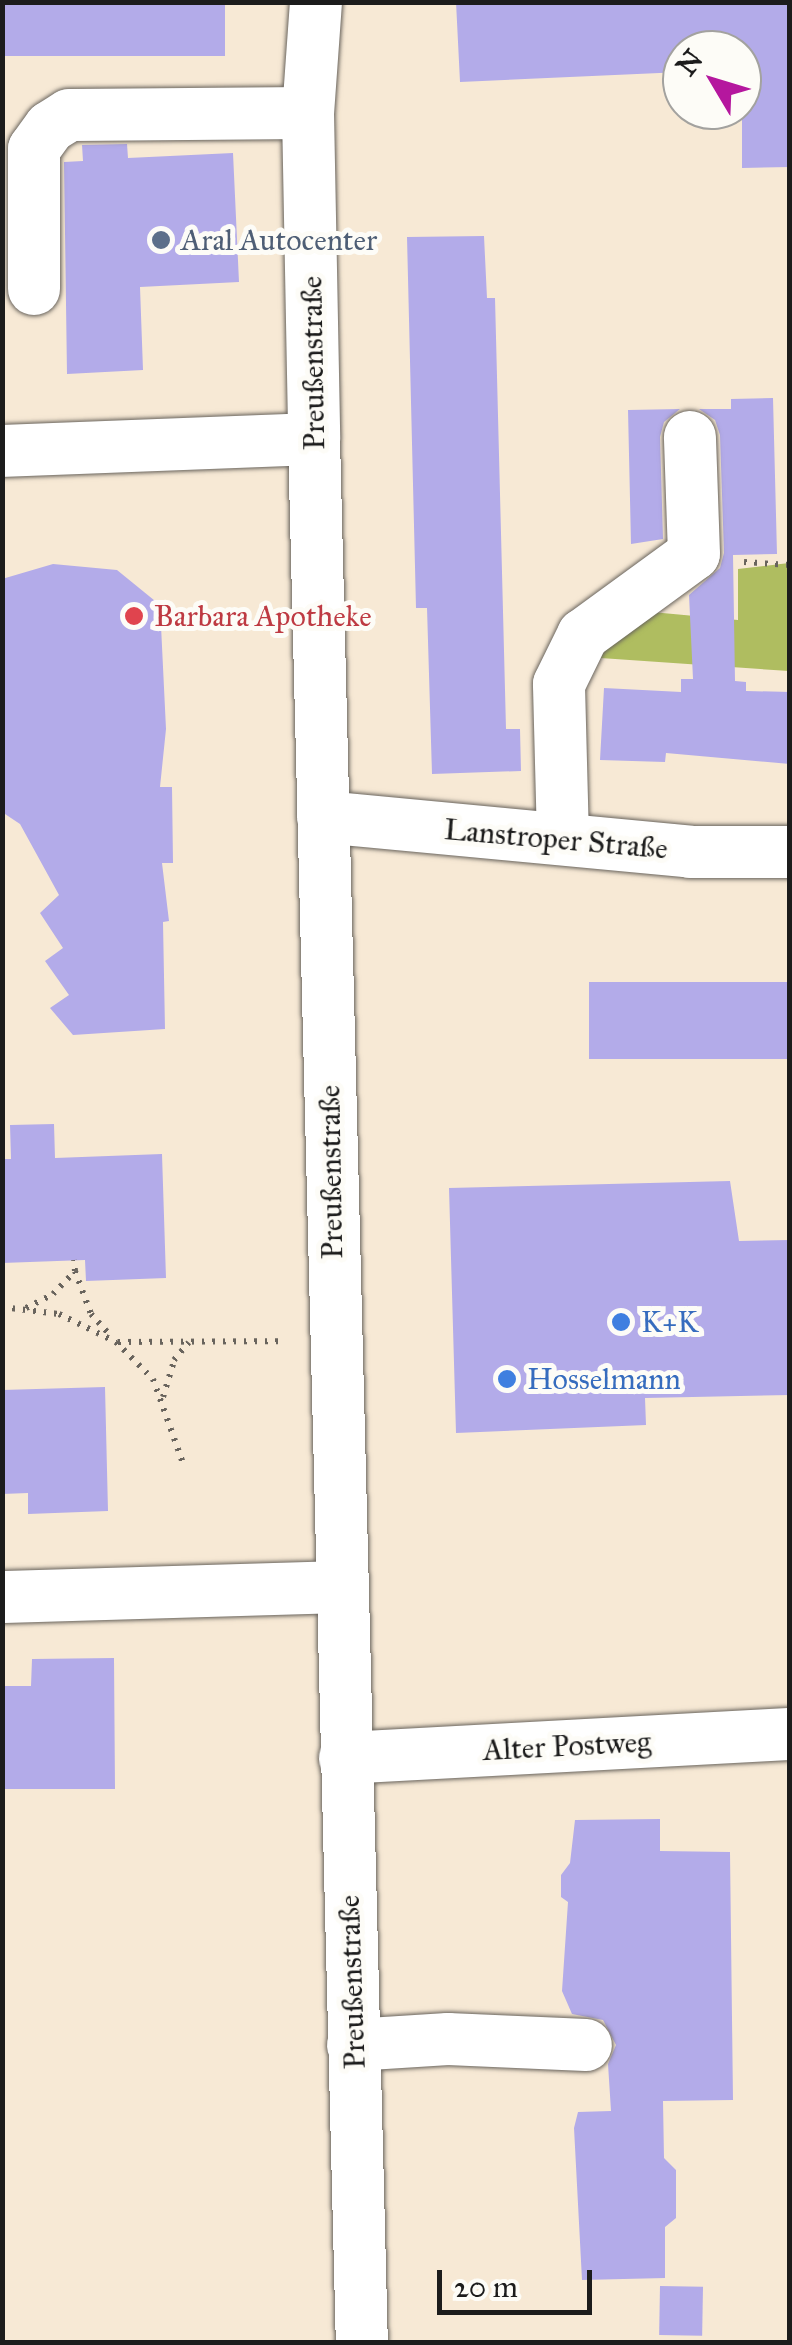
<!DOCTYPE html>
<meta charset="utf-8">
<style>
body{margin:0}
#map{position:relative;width:792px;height:2345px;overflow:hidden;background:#f7e9d5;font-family:"IM FELL Great Primer",serif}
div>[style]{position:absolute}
.green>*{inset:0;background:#afbd60}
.building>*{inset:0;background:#b3abe9;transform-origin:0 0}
.path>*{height:6px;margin-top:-3px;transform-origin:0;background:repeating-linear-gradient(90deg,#69645d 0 2.5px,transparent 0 10.5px)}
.roads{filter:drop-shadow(0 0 2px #69645d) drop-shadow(0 0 2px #69645d)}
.minor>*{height:52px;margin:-26px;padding:0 26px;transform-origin:26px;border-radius:26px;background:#fff}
.dots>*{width:28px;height:28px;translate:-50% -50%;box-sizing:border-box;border:5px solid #fdfcf7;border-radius:50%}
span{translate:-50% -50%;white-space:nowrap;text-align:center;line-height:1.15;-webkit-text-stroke:10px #fdfcf7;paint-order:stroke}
.service-label{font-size:30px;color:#4e5e75}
.left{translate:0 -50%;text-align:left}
.street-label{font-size:30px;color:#1c1c1c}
.health-label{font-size:30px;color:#be3a42}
.shop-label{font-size:30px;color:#366cbe}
.frame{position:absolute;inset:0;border:5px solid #1c1c1c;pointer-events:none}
.north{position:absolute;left:662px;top:30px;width:100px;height:100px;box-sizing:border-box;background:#fdfcf7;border:2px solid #a3a29f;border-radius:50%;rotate:308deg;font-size:28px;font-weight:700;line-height:40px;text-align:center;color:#1c1c1c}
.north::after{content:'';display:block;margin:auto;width:35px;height:45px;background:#b5179e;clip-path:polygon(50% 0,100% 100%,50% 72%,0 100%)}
.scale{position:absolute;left:437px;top:2270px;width:155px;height:45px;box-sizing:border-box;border:5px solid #1c1c1c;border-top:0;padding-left:12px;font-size:30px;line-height:35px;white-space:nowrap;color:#1c1c1c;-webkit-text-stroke:8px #fdfcf7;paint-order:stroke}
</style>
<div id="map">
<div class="green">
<div style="clip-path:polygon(789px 563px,789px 671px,586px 657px,630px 610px,738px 620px,738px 569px)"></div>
</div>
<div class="building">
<div style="left:2px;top:2px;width:223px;height:54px"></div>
<div style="clip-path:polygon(456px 2px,790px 2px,790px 167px,742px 168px,742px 50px,682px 50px,682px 72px,460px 82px)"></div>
<div style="clip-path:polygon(127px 144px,128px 158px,233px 153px,239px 282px,140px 287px,143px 370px,67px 374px,64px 162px,83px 161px,82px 145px)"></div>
<div style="clip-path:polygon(484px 236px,487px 298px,495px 298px,506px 729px,520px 729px,521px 771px,432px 774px,427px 608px,416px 608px,407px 237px)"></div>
<div style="clip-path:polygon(773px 398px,777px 554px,733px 555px,735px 681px,746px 682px,746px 691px,790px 692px,790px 764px,666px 753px,665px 762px,600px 760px,604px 688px,681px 692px,681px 679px,693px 679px,689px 595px,720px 568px,724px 553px,720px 435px,715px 420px,699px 409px,731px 409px,731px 399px)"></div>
<div style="clip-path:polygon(680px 409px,664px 422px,660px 437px,663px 539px,631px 544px,628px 410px)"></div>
<div style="clip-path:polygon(53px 564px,117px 570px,160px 605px,166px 729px,160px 787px,172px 787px,173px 863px,162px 863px,169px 921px,163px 922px,165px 1029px,73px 1035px,50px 1008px,69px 995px,45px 961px,63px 948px,40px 913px,59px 895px,20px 824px,2px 812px,2px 579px)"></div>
<div style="left:589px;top:982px;width:201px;height:77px"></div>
<div style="clip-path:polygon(54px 1124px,55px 1158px,162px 1154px,166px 1278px,86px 1281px,85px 1260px,2px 1263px,2px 1159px,11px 1159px,10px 1125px)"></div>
<div style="clip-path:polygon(730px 1181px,739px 1241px,790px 1240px,790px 1395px,645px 1398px,646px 1425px,456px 1433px,449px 1188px)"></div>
<div style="clip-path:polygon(105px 1387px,108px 1511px,28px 1514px,28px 1493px,2px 1494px,2px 1390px)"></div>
<div style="clip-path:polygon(114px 1658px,115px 1789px,2px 1789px,2px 1686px,31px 1686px,32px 1659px)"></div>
<div style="clip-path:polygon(660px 1819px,660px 1851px,730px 1852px,733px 2100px,663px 2101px,664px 2158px,676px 2170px,676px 2218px,665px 2227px,665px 2278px,582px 2280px,574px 2128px,578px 2112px,611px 2111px,608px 2064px,616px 2045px,603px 2020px,572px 2014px,562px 1991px,568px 1902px,561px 1897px,561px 1875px,570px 1863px,575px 1820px)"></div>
<div style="left:660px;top:2286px;width:43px;height:49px;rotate:1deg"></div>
</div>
<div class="path">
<div style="left:744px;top:562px;width:46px;rotate:3.7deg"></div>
<div style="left:75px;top:1271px;width:46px;rotate:69.6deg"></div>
<div style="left:91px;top:1314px;width:27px;rotate:48deg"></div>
<div style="left:2px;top:1307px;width:57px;rotate:7deg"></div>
<div style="left:59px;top:1314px;width:64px;rotate:26.2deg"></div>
<div style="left:116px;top:1342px;width:52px;rotate:45deg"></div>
<div style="left:153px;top:1379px;width:92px;rotate:70.4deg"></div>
<div style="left:26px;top:1308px;width:30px;rotate:-27deg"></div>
<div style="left:53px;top:1294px;width:32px;rotate:-46deg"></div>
<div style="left:75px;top:1271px;width:11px;rotate:-95deg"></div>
<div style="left:118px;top:1342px;width:164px;rotate:-0.3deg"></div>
<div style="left:163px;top:1397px;width:39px;rotate:-73deg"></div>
<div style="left:174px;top:1360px;width:23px;rotate:-50deg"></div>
</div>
<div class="roads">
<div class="minor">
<div style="left:316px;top:2px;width:111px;rotate:94.1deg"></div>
<div style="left:308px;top:113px;width:326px;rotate:88.9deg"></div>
<div style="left:314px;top:439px;width:1904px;rotate:88.56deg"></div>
<div style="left:34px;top:289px;width:140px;rotate:-90deg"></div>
<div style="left:34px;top:149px;width:27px;rotate:-54deg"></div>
<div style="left:50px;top:127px;width:22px;rotate:-32deg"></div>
<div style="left:69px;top:115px;width:239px;rotate:-0.5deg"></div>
<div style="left:2px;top:451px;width:312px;rotate:-2.2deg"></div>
<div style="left:323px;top:817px;width:369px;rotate:5.4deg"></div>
<div style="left:690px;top:852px;width:100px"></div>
<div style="left:563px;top:839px;width:155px;rotate:-91.5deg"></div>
<div style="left:559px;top:684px;width:55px;rotate:-63.9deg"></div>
<div style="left:583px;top:635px;width:137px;rotate:-36.1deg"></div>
<div style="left:694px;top:554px;width:117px;rotate:-92deg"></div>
<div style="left:2px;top:1597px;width:339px;rotate:-1.7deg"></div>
<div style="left:345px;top:1758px;width:446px;rotate:-3.1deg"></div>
<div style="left:353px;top:2045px;width:95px;rotate:-3.6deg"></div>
<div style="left:448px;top:2039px;width:138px;rotate:2.5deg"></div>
</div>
</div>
<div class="dots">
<div style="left:161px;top:240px;background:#5c6f8a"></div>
<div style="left:134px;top:616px;background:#e0444e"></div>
<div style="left:621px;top:1322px;background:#3f7fe0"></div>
<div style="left:507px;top:1379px;background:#3f7fe0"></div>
</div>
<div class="service-label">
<span class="left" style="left:181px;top:240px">Aral Autocenter</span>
</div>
<div class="street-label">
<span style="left:313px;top:363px;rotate:-91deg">Preußenstraße</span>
<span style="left:556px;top:839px;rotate:5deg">Lanstroper Straße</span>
<span style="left:331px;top:1172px;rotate:-91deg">Preußenstraße</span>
<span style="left:567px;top:1746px;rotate:-3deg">Alter Postweg</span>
<span style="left:352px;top:1982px;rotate:-92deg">Preußenstraße</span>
</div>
<div class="health-label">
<span class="left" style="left:154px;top:616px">Barbara Apotheke</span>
</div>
<div class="shop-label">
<span class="left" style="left:641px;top:1322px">K+K</span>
<span class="left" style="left:527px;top:1379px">Hosselmann</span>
</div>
<div class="frame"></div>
<div class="north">N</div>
<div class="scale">20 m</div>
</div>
